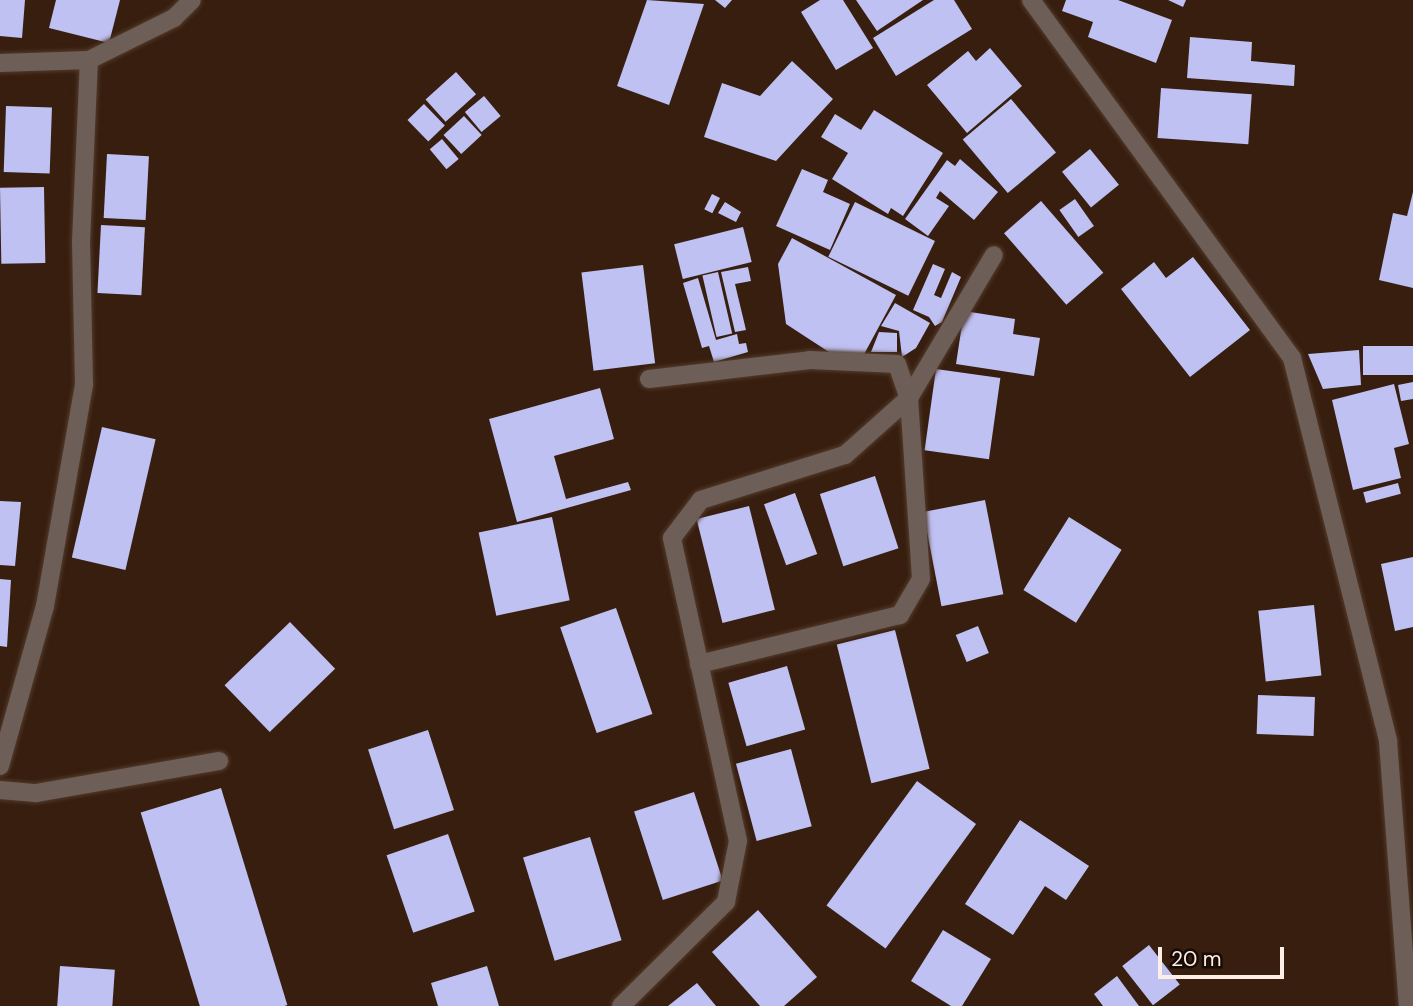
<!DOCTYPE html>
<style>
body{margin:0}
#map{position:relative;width:1413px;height:1006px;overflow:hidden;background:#371e0e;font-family:"DM Sans",sans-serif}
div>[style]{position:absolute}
.building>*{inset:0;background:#bec1f2;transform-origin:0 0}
.roads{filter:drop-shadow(0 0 2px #533b2c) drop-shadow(0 0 2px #533b2c)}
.street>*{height:18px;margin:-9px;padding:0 9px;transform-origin:9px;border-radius:9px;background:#6d5f57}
span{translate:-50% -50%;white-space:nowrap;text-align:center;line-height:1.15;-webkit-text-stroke:7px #170b05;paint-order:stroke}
.scale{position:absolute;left:1158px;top:947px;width:126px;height:32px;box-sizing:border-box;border:4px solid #fdeee6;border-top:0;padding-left:9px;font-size:21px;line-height:24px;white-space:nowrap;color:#fdeee6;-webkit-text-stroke:5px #170b05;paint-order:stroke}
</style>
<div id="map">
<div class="building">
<div style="clip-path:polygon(0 0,25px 0,22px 38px,0 36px)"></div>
<div style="clip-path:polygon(56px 0,120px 0,109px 43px,49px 28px)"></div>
<div style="clip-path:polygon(647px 0,704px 4px,669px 105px,617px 86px)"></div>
<div style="clip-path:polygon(715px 0,732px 0,725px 8px)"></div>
<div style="clip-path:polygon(820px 0,843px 0,873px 48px,836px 70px,801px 12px)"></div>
<div style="clip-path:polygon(856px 0,923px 0,877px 31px)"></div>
<div style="clip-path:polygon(934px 0,954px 0,972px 29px,896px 76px,873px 38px)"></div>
<div style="clip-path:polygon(1066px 0,1118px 0,1172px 20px,1156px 63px,1088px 37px,1093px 22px,1062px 11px)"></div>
<div style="clip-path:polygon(1168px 0,1186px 0,1183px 7px)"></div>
<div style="clip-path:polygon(1190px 37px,1252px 42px,1251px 61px,1295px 65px,1294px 86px,1187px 78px)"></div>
<div style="clip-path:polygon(990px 48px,1022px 86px,967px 133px,927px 85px,968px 51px,976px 61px)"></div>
<div style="clip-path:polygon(792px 61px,833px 99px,776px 161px,704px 137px,722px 83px,760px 96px)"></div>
<div style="left:456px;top:72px;width:30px;height:41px;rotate:48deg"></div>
<div style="left:1161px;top:88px;width:91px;height:50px;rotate:4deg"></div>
<div style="left:484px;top:96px;width:26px;height:25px;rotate:50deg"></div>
<div style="left:1011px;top:99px;width:70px;height:63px;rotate:50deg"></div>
<div style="left:424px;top:104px;width:30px;height:23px;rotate:46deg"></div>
<div style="left:6px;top:106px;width:46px;height:66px;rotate:2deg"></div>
<div style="clip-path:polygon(874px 110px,943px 153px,903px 216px,891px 208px,888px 214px,832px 179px,848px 153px,821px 137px,835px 114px,861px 130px)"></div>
<div style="left:464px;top:116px;width:26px;height:28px;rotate:47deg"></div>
<div style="left:442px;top:139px;width:26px;height:16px;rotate:50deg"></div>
<div style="left:1090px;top:149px;width:46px;height:36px;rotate:51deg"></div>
<div style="left:107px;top:154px;width:42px;height:64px;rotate:3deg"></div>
<div style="clip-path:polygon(960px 159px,998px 192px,974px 220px,940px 191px,936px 198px,949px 206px,928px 236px,905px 219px,947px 160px,955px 166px)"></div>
<div style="clip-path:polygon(802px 169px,828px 180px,823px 192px,850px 204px,830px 250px,776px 226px)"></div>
<div style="left:44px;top:187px;width:76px;height:44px;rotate:89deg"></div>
<div style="clip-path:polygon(1413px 192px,1413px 288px,1379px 280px,1393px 213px,1407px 216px)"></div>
<div style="left:712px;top:194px;width:9px;height:17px;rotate:27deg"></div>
<div style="left:1075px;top:199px;width:33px;height:19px;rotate:55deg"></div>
<div style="left:1041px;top:201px;width:95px;height:49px;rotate:49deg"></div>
<div style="clip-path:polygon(725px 202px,741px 212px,736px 222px,718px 213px)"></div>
<div style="left:855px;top:202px;width:89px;height:61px;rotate:26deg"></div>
<div style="left:101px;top:225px;width:44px;height:68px;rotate:3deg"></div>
<div style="left:743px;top:227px;width:36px;height:71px;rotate:76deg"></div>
<div style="clip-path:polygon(792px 238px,896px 295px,862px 358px,832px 354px,786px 324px,778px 264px)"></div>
<div style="clip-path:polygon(1193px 257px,1250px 330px,1190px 377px,1121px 289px,1154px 262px,1166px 278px)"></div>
<div style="clip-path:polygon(933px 264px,945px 269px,934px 295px,941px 298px,952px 272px,961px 277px,942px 322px,935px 326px,929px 317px,913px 310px)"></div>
<div style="left:643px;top:265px;width:99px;height:62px;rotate:83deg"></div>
<div style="clip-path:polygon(748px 267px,751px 281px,735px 284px,746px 330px,735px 332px,721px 272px)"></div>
<div style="left:718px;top:272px;width:63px;height:16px;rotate:77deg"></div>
<div style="clip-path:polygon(698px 278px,716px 340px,737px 334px,739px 344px,746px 343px,748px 352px,714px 362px,709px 346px,702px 348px,683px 283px)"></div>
<div style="clip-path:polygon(895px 303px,930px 323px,916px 348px,902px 357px,899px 331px,881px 326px)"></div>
<div style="clip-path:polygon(964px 311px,1015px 319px,1013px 334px,1040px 338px,1034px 376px,956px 364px)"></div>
<div style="clip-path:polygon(879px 332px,897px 333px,897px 352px,871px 352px)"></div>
<div style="left:1413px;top:346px;width:29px;height:50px;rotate:90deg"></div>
<div style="clip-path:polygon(1359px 350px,1361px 385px,1323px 389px,1308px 354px)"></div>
<div style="left:936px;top:369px;width:65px;height:82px;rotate:8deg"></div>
<div style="clip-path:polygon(1413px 382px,1413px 399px,1401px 401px,1398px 385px)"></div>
<div style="clip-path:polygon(1394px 384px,1409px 444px,1394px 448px,1401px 478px,1353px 490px,1332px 400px)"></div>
<div style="clip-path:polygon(600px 388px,614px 439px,554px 456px,566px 499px,628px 482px,631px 490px,517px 522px,489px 419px)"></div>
<div style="left:102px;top:427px;width:55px;height:134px;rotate:13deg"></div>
<div style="left:875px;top:476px;width:76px;height:58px;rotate:72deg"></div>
<div style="left:1398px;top:483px;width:11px;height:36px;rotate:75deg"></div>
<div style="left:795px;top:493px;width:65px;height:33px;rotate:70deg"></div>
<div style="left:985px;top:500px;width:96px;height:63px;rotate:79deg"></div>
<div style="clip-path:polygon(0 501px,21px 502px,15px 566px,0 565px)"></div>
<div style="left:749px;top:506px;width:107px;height:54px;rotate:76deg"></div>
<div style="left:552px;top:517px;width:85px;height:75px;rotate:78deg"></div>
<div style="left:1069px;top:517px;width:62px;height:86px;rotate:32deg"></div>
<div style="clip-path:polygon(1413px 557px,1413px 627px,1395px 631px,1381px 564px)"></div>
<div style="clip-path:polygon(0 579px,11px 580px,7px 647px,0 646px)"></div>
<div style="left:1314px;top:605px;width:71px;height:56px;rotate:84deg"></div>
<div style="left:616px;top:608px;width:112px;height:59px;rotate:71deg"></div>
<div style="left:290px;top:622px;width:65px;height:91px;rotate:46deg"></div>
<div style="left:978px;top:626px;width:29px;height:24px;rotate:68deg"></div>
<div style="left:895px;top:630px;width:143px;height:60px;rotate:76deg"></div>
<div style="left:787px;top:666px;width:66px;height:61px;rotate:74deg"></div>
<div style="left:1258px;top:695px;width:57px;height:39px;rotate:2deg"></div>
<div style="left:428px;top:730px;width:84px;height:63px;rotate:72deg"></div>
<div style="left:791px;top:749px;width:80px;height:57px;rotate:75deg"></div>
<div style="left:917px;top:781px;width:73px;height:154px;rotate:36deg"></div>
<div style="left:221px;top:788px;width:227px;height:84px;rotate:73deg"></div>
<div style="left:694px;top:792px;width:93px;height:63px;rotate:72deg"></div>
<div style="clip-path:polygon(1020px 820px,1089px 866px,1066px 900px,1045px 886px,1013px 935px,965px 904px)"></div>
<div style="left:448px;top:834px;width:82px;height:65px;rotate:71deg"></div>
<div style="left:590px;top:837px;width:108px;height:70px;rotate:73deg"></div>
<div style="clip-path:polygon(758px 910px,817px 977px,784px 1006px,760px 1006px,712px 952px)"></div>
<div style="clip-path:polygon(943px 930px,991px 959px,962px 1006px,951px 1006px,911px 981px)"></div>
<div style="left:1149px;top:945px;width:50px;height:34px;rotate:52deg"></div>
<div style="left:60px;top:966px;width:55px;height:40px;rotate:4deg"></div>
<div style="clip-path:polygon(487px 966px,499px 1006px,438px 1006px,431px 983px)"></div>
<div style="clip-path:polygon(1117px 976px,1139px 1006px,1103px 1006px,1094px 994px)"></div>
<div style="clip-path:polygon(697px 983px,716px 1006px,668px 1006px)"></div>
</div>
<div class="roads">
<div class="street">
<div style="left:1031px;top:0;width:443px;rotate:53.9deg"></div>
<div style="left:1292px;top:358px;width:395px;rotate:75.9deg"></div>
<div style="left:1388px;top:741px;width:266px;rotate:85.7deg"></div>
<div style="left:0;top:63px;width:89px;rotate:-1.9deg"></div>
<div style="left:89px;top:60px;width:95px;rotate:-26.3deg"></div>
<div style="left:174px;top:18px;width:25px;rotate:-45deg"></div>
<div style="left:649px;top:379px;width:162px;rotate:-6.7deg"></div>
<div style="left:810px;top:360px;width:87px;rotate:2.6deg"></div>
<div style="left:897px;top:364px;width:36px;rotate:71deg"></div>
<div style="left:909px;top:398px;width:181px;rotate:86.2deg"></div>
<div style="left:921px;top:579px;width:42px;rotate:120.3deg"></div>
<div style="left:900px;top:615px;width:207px;rotate:166.3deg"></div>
<div style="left:0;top:766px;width:166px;rotate:-74.3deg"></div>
<div style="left:45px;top:606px;width:225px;rotate:-80deg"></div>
<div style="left:84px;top:384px;width:142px;rotate:-91.2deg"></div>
<div style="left:81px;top:242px;width:182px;rotate:-87.5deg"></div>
<div style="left:0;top:790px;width:36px;rotate:5deg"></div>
<div style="left:36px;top:793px;width:186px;rotate:-9.9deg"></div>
<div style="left:621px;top:1006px;width:148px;rotate:-44.7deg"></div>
<div style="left:726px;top:902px;width:62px;rotate:-78.9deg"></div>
<div style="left:738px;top:841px;width:310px;rotate:-102.3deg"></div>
<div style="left:672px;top:538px;width:48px;rotate:-52.7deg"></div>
<div style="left:701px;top:500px;width:151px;rotate:-17.4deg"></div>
<div style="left:845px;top:455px;width:86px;rotate:-41.7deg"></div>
<div style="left:909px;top:398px;width:166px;rotate:-59.3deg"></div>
</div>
</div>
<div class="scale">20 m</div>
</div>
